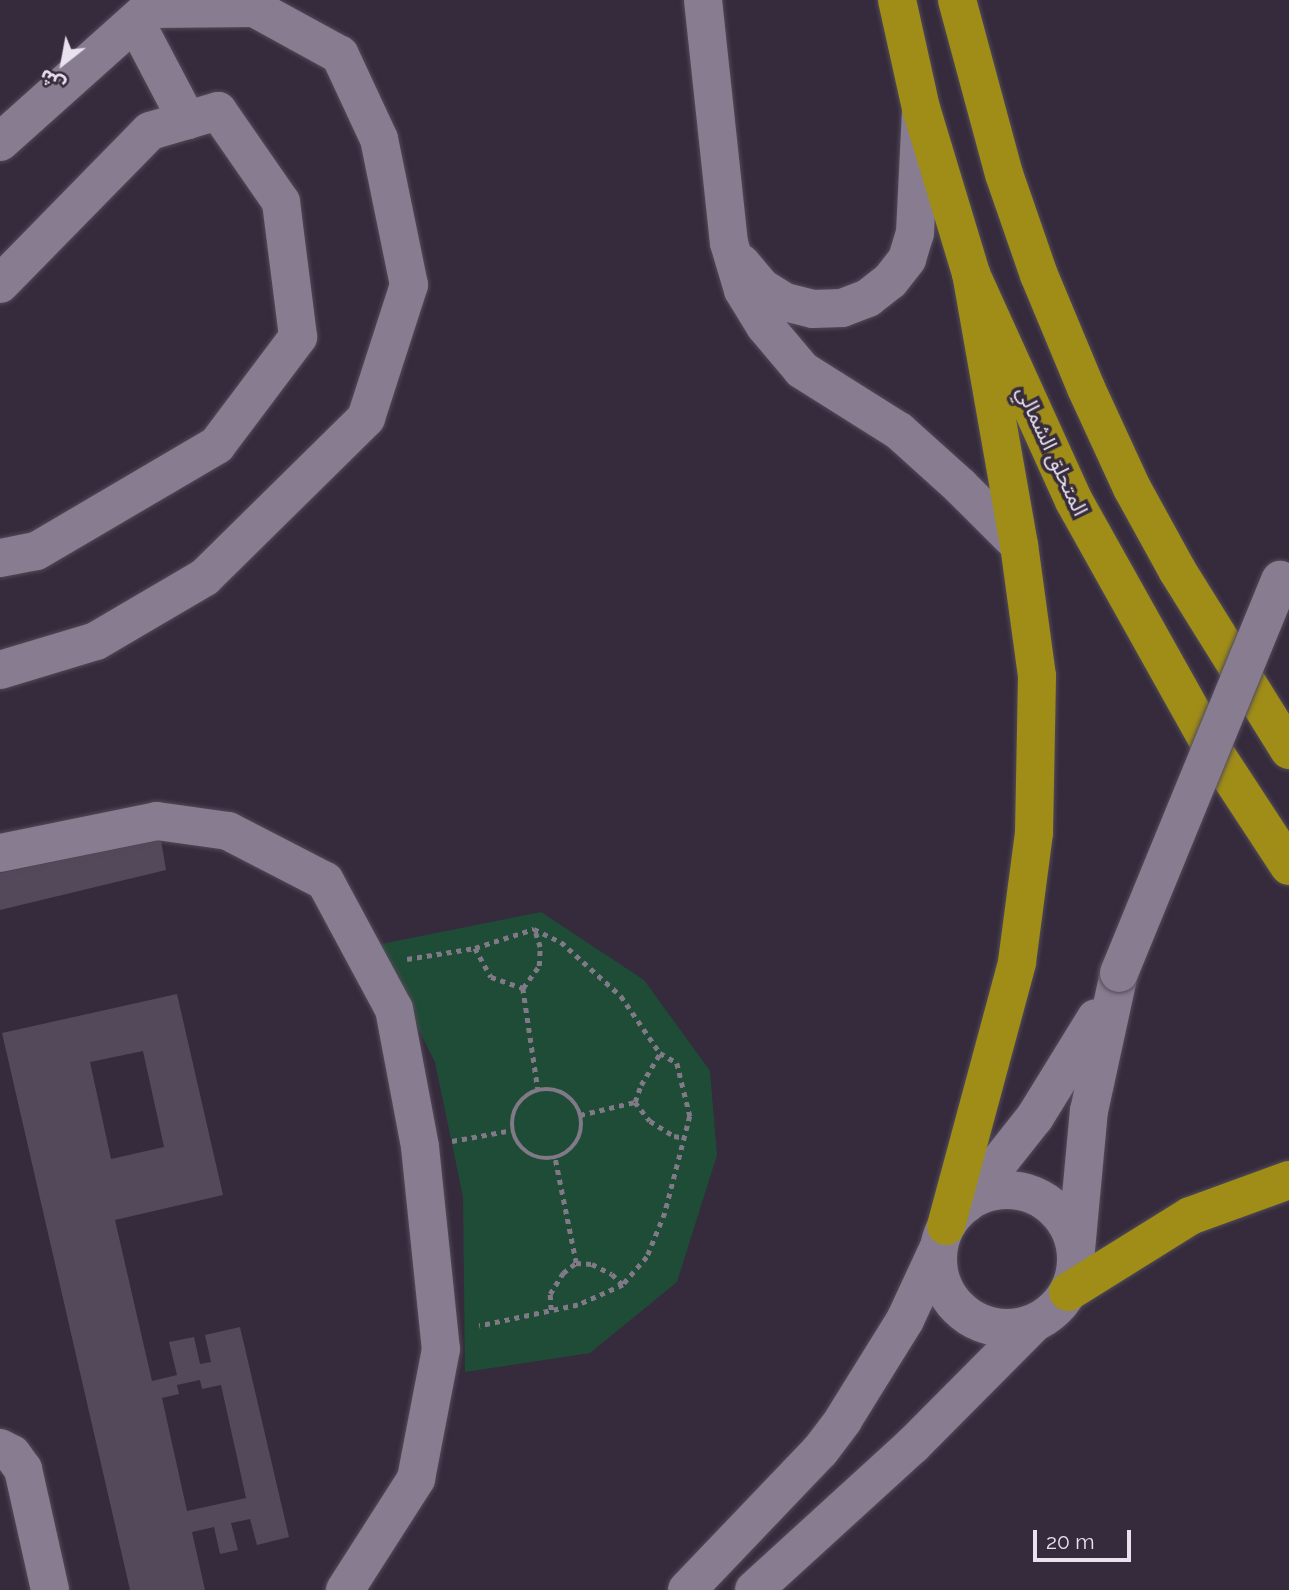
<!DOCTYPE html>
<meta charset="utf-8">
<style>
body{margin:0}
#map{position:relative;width:1289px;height:1590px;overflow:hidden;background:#352b3c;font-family:Raleway,"Noto Sans Arabic",sans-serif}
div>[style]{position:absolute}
.green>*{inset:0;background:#1f4c36}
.building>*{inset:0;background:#53495b}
.path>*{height:4.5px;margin-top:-2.25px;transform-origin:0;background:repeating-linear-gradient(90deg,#817987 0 5px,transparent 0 10px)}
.path>.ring{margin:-2.25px;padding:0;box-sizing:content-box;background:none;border:4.5px solid #817987;border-radius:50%}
.roads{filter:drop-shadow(0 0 2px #524a58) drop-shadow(0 0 2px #524a58)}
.minor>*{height:38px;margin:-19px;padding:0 19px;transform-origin:19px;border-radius:19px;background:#887c90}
.minor>.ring{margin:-19px;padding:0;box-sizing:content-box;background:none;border:38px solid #887c90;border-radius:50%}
.highway>*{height:38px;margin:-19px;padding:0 19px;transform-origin:19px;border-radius:19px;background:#9f8d17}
.bridges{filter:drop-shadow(0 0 2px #524a58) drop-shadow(0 0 2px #524a58)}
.minor-bridge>*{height:38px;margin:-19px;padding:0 19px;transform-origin:19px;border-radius:19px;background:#887c90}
span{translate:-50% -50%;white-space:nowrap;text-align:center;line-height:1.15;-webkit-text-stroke:7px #352b3c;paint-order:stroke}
.street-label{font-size:21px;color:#e9e2ee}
.north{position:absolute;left:28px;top:28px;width:70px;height:70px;-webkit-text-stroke:5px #352b3c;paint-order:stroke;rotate:211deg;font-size:19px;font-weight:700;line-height:28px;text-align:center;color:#e9e2ee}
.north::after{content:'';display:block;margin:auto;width:24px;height:32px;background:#e9e2ee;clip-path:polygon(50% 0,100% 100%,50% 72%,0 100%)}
.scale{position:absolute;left:1033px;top:1530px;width:98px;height:32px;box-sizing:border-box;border:4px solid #e9e2ee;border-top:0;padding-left:9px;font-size:21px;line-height:24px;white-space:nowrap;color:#e9e2ee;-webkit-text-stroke:5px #352b3c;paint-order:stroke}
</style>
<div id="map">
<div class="green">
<div style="clip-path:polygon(541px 912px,644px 980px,710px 1071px,717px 1155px,677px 1282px,590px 1353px,465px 1372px,463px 1197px,435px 1062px,376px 945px)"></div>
</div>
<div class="building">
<div style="clip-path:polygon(161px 840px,166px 870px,0 910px,0 873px)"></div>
<div style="clip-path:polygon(evenodd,177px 994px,223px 1195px,115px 1220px,152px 1381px,177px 1375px,169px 1342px,194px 1337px,200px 1364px,211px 1362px,205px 1335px,240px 1327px,289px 1537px,257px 1545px,250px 1519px,231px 1523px,238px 1550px,220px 1554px,214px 1527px,192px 1532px,205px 1590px,130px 1590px,2px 1033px,177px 994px,143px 1051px,164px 1147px,111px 1159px,90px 1062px,143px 1051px,177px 994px,200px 1380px,202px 1389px,221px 1385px,246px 1498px,187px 1511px,162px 1398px,179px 1394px,177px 1385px,200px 1380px)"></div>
</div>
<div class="path">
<div style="left:475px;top:948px;width:33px;rotate:61deg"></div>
<div style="left:491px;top:977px;width:34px;rotate:19deg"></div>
<div style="left:523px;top:988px;width:102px;rotate:81.6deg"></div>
<div style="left:407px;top:959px;width:69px;rotate:-9.2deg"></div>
<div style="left:475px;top:948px;width:62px;rotate:-17.9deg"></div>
<div style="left:534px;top:929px;width:30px;rotate:26deg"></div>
<div style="left:561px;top:942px;width:81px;rotate:42deg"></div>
<div style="left:621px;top:996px;width:69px;rotate:55.6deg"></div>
<div style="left:660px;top:1053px;width:20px;rotate:30deg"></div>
<div style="left:677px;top:1063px;width:55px;rotate:76.2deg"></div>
<div style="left:690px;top:1116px;width:100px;rotate:104.5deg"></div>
<div style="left:665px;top:1213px;width:48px;rotate:112.2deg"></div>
<div style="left:647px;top:1257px;width:37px;rotate:131deg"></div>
<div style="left:623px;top:1285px;width:49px;rotate:156deg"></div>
<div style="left:578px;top:1305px;width:101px;rotate:168deg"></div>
<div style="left:523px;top:988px;width:27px;rotate:-54deg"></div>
<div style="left:539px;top:966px;width:19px;rotate:-87deg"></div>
<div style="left:540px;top:947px;width:19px;rotate:-108deg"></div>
<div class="ring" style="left:512px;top:1089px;width:65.5px;height:65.5px"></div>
<div style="left:635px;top:1102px;width:18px;rotate:-71deg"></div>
<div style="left:641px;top:1085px;width:37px;rotate:-59deg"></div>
<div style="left:580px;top:1115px;width:57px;rotate:-13.3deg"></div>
<div style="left:635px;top:1102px;width:24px;rotate:52deg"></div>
<div style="left:650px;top:1121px;width:28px;rotate:32deg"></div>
<div style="left:674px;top:1136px;width:11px;rotate:10deg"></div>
<div style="left:452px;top:1141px;width:62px;rotate:-10.2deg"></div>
<div style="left:576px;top:1263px;width:16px;rotate:4deg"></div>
<div style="left:592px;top:1264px;width:22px;rotate:27deg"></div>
<div style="left:612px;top:1274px;width:16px;rotate:45deg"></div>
<div style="left:551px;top:1310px;width:16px;rotate:-94deg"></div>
<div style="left:550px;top:1294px;width:25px;rotate:-58deg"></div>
<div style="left:563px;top:1273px;width:16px;rotate:-38deg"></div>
<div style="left:576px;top:1263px;width:106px;rotate:-101.4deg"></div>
</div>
<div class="roads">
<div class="minor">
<div style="left:703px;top:0;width:244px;rotate:83.9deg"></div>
<div style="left:729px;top:243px;width:49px;rotate:73.4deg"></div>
<div style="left:743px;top:290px;width:42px;rotate:58.6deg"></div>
<div style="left:765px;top:326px;width:57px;rotate:49.9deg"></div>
<div style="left:802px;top:370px;width:115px;rotate:32.2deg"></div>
<div style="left:899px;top:431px;width:82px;rotate:42deg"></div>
<div style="left:960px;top:486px;width:83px;rotate:45deg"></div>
<div style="left:136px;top:23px;width:110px;rotate:62.3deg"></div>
<div style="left:0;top:142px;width:213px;rotate:-41.8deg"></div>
<div style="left:741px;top:263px;width:31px;rotate:50deg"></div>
<div style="left:761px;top:287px;width:28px;rotate:32deg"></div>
<div style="left:785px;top:302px;width:29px;rotate:14deg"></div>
<div style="left:813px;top:309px;width:29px;rotate:-2deg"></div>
<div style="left:842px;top:308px;width:28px;rotate:-21deg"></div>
<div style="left:868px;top:298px;width:28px;rotate:-38deg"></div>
<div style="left:890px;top:281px;width:28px;rotate:-52deg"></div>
<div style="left:907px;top:259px;width:27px;rotate:-73deg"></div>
<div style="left:915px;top:233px;width:121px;rotate:-87.2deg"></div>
<div style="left:0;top:284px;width:214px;rotate:-45.6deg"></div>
<div style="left:150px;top:131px;width:71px;rotate:-16.4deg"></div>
<div style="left:218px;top:111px;width:111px;rotate:55.3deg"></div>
<div style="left:281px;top:202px;width:136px;rotate:82.8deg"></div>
<div style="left:298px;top:337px;width:135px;rotate:126.9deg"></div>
<div style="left:217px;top:445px;width:210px;rotate:149.6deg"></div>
<div style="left:36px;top:551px;width:37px;rotate:169deg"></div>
<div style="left:0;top:670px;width:100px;rotate:-16.8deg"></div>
<div style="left:96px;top:641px;width:126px;rotate:-30.4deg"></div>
<div style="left:205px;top:577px;width:226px;rotate:-44.6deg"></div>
<div style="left:366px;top:418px;width:140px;rotate:-72.1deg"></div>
<div style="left:409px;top:285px;width:149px;rotate:-101.6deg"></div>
<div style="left:379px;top:139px;width:93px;rotate:-114.9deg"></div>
<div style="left:340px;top:55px;width:98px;rotate:-151.3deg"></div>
<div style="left:254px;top:8px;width:102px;rotate:179.4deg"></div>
<div style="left:0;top:853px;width:160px;rotate:-11.5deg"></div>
<div style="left:157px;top:821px;width:72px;rotate:8deg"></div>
<div style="left:228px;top:831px;width:109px;rotate:27.3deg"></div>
<div style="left:325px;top:881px;width:145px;rotate:61.7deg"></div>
<div style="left:394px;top:1009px;width:140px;rotate:79.3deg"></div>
<div style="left:420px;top:1147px;width:203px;rotate:84.1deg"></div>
<div style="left:441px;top:1349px;width:132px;rotate:100.9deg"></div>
<div style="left:416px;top:1479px;width:132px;rotate:122.6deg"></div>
<div class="ring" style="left:938px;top:1190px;width:100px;height:100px"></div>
<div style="left:966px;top:1204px;width:111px;rotate:-51.6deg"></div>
<div style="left:1035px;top:1117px;width:116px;rotate:-58.4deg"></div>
<div style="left:1076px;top:1250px;width:140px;rotate:-84.7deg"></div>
<div style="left:1089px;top:1111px;width:141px;rotate:-77.7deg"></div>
<div style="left:0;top:1448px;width:13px;rotate:27deg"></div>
<div style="left:12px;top:1454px;width:19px;rotate:54deg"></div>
<div style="left:23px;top:1469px;width:124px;rotate:77.4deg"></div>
<div style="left:687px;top:1590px;width:192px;rotate:-46.3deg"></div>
<div style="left:820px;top:1451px;width:39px;rotate:-53deg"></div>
<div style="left:843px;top:1420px;width:118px;rotate:-58.2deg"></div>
<div style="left:905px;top:1320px;width:78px;rotate:-65.1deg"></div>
<div style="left:754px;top:1590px;width:215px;rotate:-42.4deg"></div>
<div style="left:913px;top:1445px;width:170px;rotate:-45.2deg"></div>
</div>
<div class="highway">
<div style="left:897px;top:0;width:111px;rotate:77.5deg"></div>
<div style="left:921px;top:108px;width:173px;rotate:73.2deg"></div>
<div style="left:971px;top:274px;width:249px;rotate:65.6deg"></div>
<div style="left:1074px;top:501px;width:289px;rotate:60.8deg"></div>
<div style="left:1215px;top:753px;width:135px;rotate:56.8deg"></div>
<div style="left:957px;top:0;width:180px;rotate:74.9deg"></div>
<div style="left:1004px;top:174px;width:107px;rotate:70.9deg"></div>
<div style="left:1039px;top:275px;width:122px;rotate:67.4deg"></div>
<div style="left:1086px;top:388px;width:110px;rotate:65.3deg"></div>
<div style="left:1132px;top:488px;width:94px;rotate:61.2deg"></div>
<div style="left:1177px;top:570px;width:212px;rotate:58.1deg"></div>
<div style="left:946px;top:1226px;width:273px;rotate:-74.9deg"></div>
<div style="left:1017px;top:962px;width:130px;rotate:-82.5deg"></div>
<div style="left:1034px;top:833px;width:157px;rotate:-88.9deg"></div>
<div style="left:1037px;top:676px;width:132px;rotate:-97.8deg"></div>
<div style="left:1019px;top:545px;width:275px;rotate:-100deg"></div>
<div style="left:1068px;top:1292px;width:144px;rotate:-31.9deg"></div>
<div style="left:1190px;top:1216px;width:105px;rotate:-20deg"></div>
</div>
</div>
<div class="bridges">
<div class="minor-bridge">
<div style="left:1119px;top:973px;width:425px;rotate:-67.7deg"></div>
</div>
</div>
<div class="street-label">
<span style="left:1052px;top:451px;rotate:65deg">المتحلق الشمالي</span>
</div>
<div class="north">ش</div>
<div class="scale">20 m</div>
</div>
